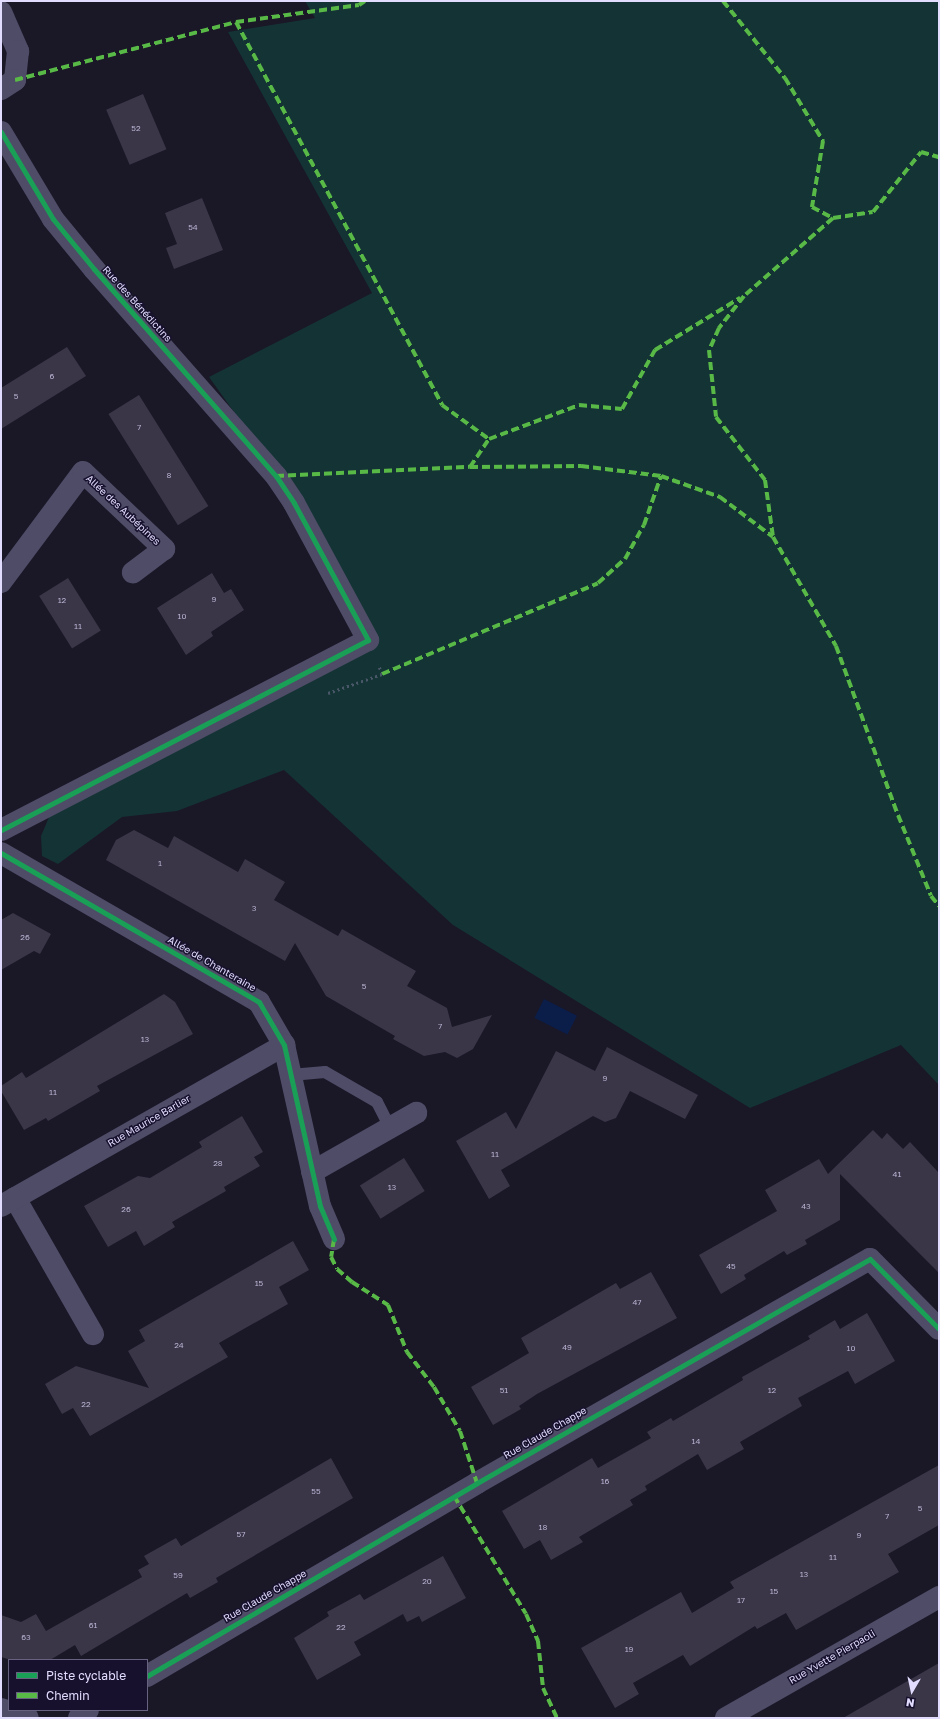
<!DOCTYPE html>
<meta charset="utf-8">
<style>
body{margin:0}
#map{position:relative;width:940px;height:1719px;overflow:hidden;background:#1a1727;font-family:"Golos Text",sans-serif}
div>[style]{position:absolute}
.green>*{inset:0;background:#143335}
.water>*{inset:0;background:#0b1e4a;transform-origin:0 0}
.building>*{inset:0;background:#3a3648;transform-origin:0 0}
.path>*{height:2.5px;margin-top:-1.25px;transform-origin:0;background:repeating-linear-gradient(90deg,#495768 0 2px,transparent 0 5px)}
.service>*{height:12px;margin:-6px;padding:0 6px;transform-origin:6px;border-radius:6px;background:#4e4c67}
.minor>*{height:22px;margin:-11px;padding:0 11px;transform-origin:11px;border-radius:11px;background:#4e4c67}
.quiet>*{height:4px;margin-top:-2px;transform-origin:0;background:repeating-linear-gradient(90deg,#58b947 0 8px,transparent 0 12px)}
.cycleway>*{height:5px;margin:-2.5px;padding:0 2.5px;transform-origin:2.5px;border-radius:2.5px;background:#1a9f57}
span{translate:-50% -50%;white-space:nowrap;text-align:center;line-height:1.15;-webkit-text-stroke:3px #17112d;paint-order:stroke}
.number-label{font-size:8px;color:#b8b2d1}
.number-label span{-webkit-text-stroke-width:0}
.street-label{font-size:10px;color:#e2dcff}
.frame{position:absolute;inset:0;border:2px solid #e2dcff;pointer-events:none}
.legend{position:absolute;left:8px;top:1659px;width:140px;height:52px;box-sizing:border-box;background:#17112d;border:1px solid #686281;margin:0;padding:5px 7px;list-style:none;font-size:12px;color:#e2dcff}
.legend li{display:flex;align-items:center;gap:8px;height:20px}
.legend b{width:20px;border:1px solid #686281}
.north{position:absolute;left:892px;top:1671px;width:40px;height:40px;-webkit-text-stroke:3px #17112d;paint-order:stroke;rotate:189deg;font-size:11px;font-weight:700;line-height:16px;text-align:center;color:#e2dcff}
.north::after{content:'';display:block;margin:auto;width:14px;height:18px;background:#e2dcff;clip-path:polygon(50% 0,100% 100%,50% 72%,0 100%)}
</style>
<div id="map">
<div class="green">
<div style="clip-path:polygon(305px 1px,939px 1px,939px 1085px,901px 1045px,750px 1108px,453px 925px,284px 770px,177px 811px,122px 817px,58px 864px,42px 856px,41px 836px,55px 803px,368px 640px,254px 440px,209px 377px,372px 293px,228px 32px,315px 18px)"></div>
</div>
<div class="water">
<div style="left:544px;top:999px;width:37px;height:21px;rotate:27deg"></div>
</div>
<div class="building">
<div style="left:143px;top:94px;width:60px;height:40px;rotate:67deg"></div>
<div style="clip-path:polygon(202px 198px,223px 250px,174px 269px,166px 248px,177px 244px,165px 213px)"></div>
<div style="clip-path:polygon(67px 347px,86px 376px,1px 429px,1px 388px)"></div>
<div style="left:139px;top:395px;width:131px;height:36px;rotate:58deg"></div>
<div style="clip-path:polygon(212px 573px,224px 593px,231px 589px,244px 610px,211px 632px,213px 636px,186px 655px,157px 608px)"></div>
<div style="left:68px;top:578px;width:62px;height:34px;rotate:58deg"></div>
<div style="clip-path:polygon(134px 830px,168px 848px,174px 836px,238px 872px,245px 859px,285px 882px,274px 900px,338px 936px,342px 929px,416px 971px,407px 986px,447px 1008px,452px 1027px,492px 1015px,473px 1049px,457px 1058px,445px 1052px,424px 1056px,393px 1039px,395px 1036px,326px 996px,295px 943px,285px 961px,106px 860px,116px 840px)"></div>
<div style="clip-path:polygon(13px 913px,51px 934px,40px 954px,34px 951px,1px 970px,1px 920px)"></div>
<div style="clip-path:polygon(164px 994px,175px 1002px,193px 1034px,97px 1086px,100px 1091px,48px 1121px,46px 1118px,24px 1130px,1px 1091px,1px 1086px,22px 1072px,26px 1078px)"></div>
<div style="clip-path:polygon(607px 1047px,698px 1095px,685px 1119px,630px 1091px,616px 1118px,605px 1122px,593px 1116px,501px 1170px,510px 1186px,489px 1199px,456px 1141px,506px 1112px,516px 1129px,556px 1051px,595px 1071px)"></div>
<div style="clip-path:polygon(242px 1116px,263px 1152px,254px 1157px,260px 1166px,224px 1187px,226px 1191px,172px 1222px,175px 1227px,144px 1246px,136px 1231px,108px 1247px,84px 1206px,138px 1176px,150px 1178px,202px 1147px,199px 1142px)"></div>
<div style="clip-path:polygon(873px 1130px,882px 1139px,887px 1133px,903px 1149px,910px 1142px,939px 1173px,939px 1273px,840px 1174px,840px 1220px,805px 1240px,807px 1244px,787px 1255px,784px 1251px,744px 1275px,746px 1279px,721px 1294px,699px 1255px,777px 1211px,765px 1190px,819px 1159px,828px 1174px)"></div>
<div style="left:404px;top:1158px;width:39px;height:52px;rotate:58deg"></div>
<div style="clip-path:polygon(293px 1241px,309px 1270px,279px 1287px,288px 1304px,219px 1343px,228px 1357px,90px 1436px,73px 1408px,62px 1414px,45px 1384px,76px 1366px,149px 1388px,128px 1351px,145px 1341px,139px 1330px)"></div>
<div style="clip-path:polygon(651px 1272px,677px 1318px,537px 1394px,519px 1406px,521px 1409px,493px 1425px,471px 1387px,529px 1353px,521px 1338px,616px 1283px,620px 1289px)"></div>
<div style="clip-path:polygon(867px 1313px,895px 1361px,855px 1384px,848px 1371px,798px 1398px,802px 1406px,740px 1442px,744px 1449px,707px 1470px,698px 1454px,645px 1486px,647px 1490px,630px 1500px,633px 1505px,579px 1537px,583px 1542px,551px 1560px,540px 1540px,524px 1549px,502px 1511px,592px 1458px,598px 1468px,651px 1438px,647px 1432px,671px 1418px,673px 1421px,743px 1380px,742px 1377px,810px 1339px,808px 1336px,835px 1320px,840px 1329px)"></div>
<div style="clip-path:polygon(331px 1458px,353px 1498px,216px 1578px,218px 1582px,190px 1598px,187px 1593px,81px 1656px,75px 1645px,50px 1660px,11px 1660px,1px 1657px,1px 1615px,21px 1622px,36px 1614px,46px 1631px,142px 1577px,138px 1570px,149px 1564px,144px 1556px,176px 1538px,181px 1546px)"></div>
<div style="clip-path:polygon(939px 1465px,939px 1525px,888px 1554px,899px 1572px,796px 1630px,786px 1613px,757px 1629px,755px 1626px,690px 1666px,683px 1655px,633px 1683px,639px 1694px,615px 1708px,581px 1648px,681px 1592px,692px 1613px,734px 1588px,730px 1582px)"></div>
<div style="clip-path:polygon(443px 1556px,466px 1598px,422px 1622px,419px 1616px,407px 1622px,403px 1614px,354px 1642px,361px 1655px,317px 1680px,294px 1638px,329px 1616px,327px 1612px,360px 1594px,364px 1600px)"></div>
<div style="clip-path:polygon(939px 1663px,939px 1718px,843px 1718px)"></div>
</div>
<div class="path">
<div style="left:328px;top:693px;width:57px;rotate:-19.4deg"></div>
<div style="left:382px;top:674px;width:10px;rotate:-114deg"></div>
</div>
<div class="service">
<div style="left:291px;top:1075px;width:34px;rotate:-5deg"></div>
<div style="left:325px;top:1072px;width:60px;rotate:30deg"></div>
<div style="left:377px;top:1102px;width:28px;rotate:63deg"></div>
</div>
<div class="minor">
<div style="left:1px;top:12px;width:43px;rotate:66.4deg"></div>
<div style="left:18px;top:51px;width:29px;rotate:96deg"></div>
<div style="left:15px;top:80px;width:17px;rotate:147deg"></div>
<div style="left:1px;top:132px;width:101px;rotate:59.1deg"></div>
<div style="left:53px;top:219px;width:65px;rotate:50.6deg"></div>
<div style="left:94px;top:269px;width:276px;rotate:48.7deg"></div>
<div style="left:276px;top:476px;width:32px;rotate:56deg"></div>
<div style="left:294px;top:503px;width:156px;rotate:61.6deg"></div>
<div style="left:368px;top:640px;width:413px;rotate:152.6deg"></div>
<div style="left:1px;top:582px;width:137px;rotate:-53.3deg"></div>
<div style="left:83px;top:472px;width:112px;rotate:43.5deg"></div>
<div style="left:164px;top:549px;width:39px;rotate:143deg"></div>
<div style="left:1px;top:853px;width:298px;rotate:30deg"></div>
<div style="left:259px;top:1002px;width:50px;rotate:59.8deg"></div>
<div style="left:284px;top:1045px;width:165px;rotate:77.4deg"></div>
<div style="left:320px;top:1206px;width:36px;rotate:67deg"></div>
<div style="left:312px;top:1172px;width:120px;rotate:-29.6deg"></div>
<div style="left:15px;top:1198px;width:157px;rotate:60.2deg"></div>
<div style="left:1px;top:1206px;width:326px;rotate:-29.6deg"></div>
<div style="left:147px;top:1676px;width:382px;rotate:-30.3deg"></div>
<div style="left:477px;top:1483px;width:452px;rotate:-29.7deg"></div>
<div style="left:870px;top:1259px;width:98px;rotate:45.4deg"></div>
<div style="left:1px;top:1709px;width:28px;rotate:18deg"></div>
<div style="left:79px;top:1718px;width:12px;rotate:-42deg"></div>
<div style="left:726px;top:1718px;width:245px;rotate:-29.6deg"></div>
</div>
<div class="quiet">
<div style="left:723px;top:1px;width:99px;rotate:51.2deg"></div>
<div style="left:785px;top:78px;width:74px;rotate:58.9deg"></div>
<div style="left:823px;top:141px;width:67px;rotate:99.5deg"></div>
<div style="left:812px;top:207px;width:24px;rotate:28deg"></div>
<div style="left:833px;top:218px;width:118px;rotate:138.8deg"></div>
<div style="left:744px;top:296px;width:41px;rotate:128deg"></div>
<div style="left:719px;top:328px;width:24px;rotate:114deg"></div>
<div style="left:709px;top:350px;width:67px;rotate:84deg"></div>
<div style="left:716px;top:417px;width:80px;rotate:52.1deg"></div>
<div style="left:765px;top:480px;width:58px;rotate:82deg"></div>
<div style="left:236px;top:22px;width:435px;rotate:61.7deg"></div>
<div style="left:442px;top:405px;width:58px;rotate:35.9deg"></div>
<div style="left:15px;top:80px;width:228px;rotate:-14.7deg"></div>
<div style="left:236px;top:22px;width:124px;rotate:-7.9deg"></div>
<div style="left:359px;top:5px;width:7px;rotate:-34deg"></div>
<div style="left:833px;top:218px;width:40px;rotate:-8.5deg"></div>
<div style="left:873px;top:212px;width:77px;rotate:-51.3deg"></div>
<div style="left:921px;top:152px;width:19px;rotate:16deg"></div>
<div style="left:470px;top:467px;width:34px;rotate:-56deg"></div>
<div style="left:489px;top:439px;width:96px;rotate:-20.7deg"></div>
<div style="left:579px;top:405px;width:43px;rotate:5.3deg"></div>
<div style="left:622px;top:409px;width:68px;rotate:-60.8deg"></div>
<div style="left:655px;top:350px;width:100px;rotate:-31.5deg"></div>
<div style="left:276px;top:476px;width:194px;rotate:-2.7deg"></div>
<div style="left:470px;top:467px;width:111px;rotate:-0.5deg"></div>
<div style="left:581px;top:466px;width:81px;rotate:7.1deg"></div>
<div style="left:661px;top:476px;width:63px;rotate:19.6deg"></div>
<div style="left:720px;top:497px;width:66px;rotate:37deg"></div>
<div style="left:773px;top:537px;width:126px;rotate:60deg"></div>
<div style="left:836px;top:646px;width:180px;rotate:69.9deg"></div>
<div style="left:898px;top:815px;width:87px;rotate:67.8deg"></div>
<div style="left:931px;top:896px;width:13px;rotate:51deg"></div>
<div style="left:382px;top:674px;width:234px;rotate:-22.8deg"></div>
<div style="left:598px;top:583px;width:36px;rotate:-42deg"></div>
<div style="left:625px;top:559px;width:39px;rotate:-61deg"></div>
<div style="left:644px;top:525px;width:52px;rotate:-70.9deg"></div>
<div style="left:334px;top:1239px;width:18px;rotate:99deg"></div>
<div style="left:331px;top:1257px;width:13px;rotate:63deg"></div>
<div style="left:337px;top:1269px;width:20px;rotate:41deg"></div>
<div style="left:352px;top:1282px;width:43px;rotate:32.6deg"></div>
<div style="left:388px;top:1305px;width:51px;rotate:68deg"></div>
<div style="left:407px;top:1352px;width:44px;rotate:52.4deg"></div>
<div style="left:434px;top:1387px;width:51px;rotate:59.4deg"></div>
<div style="left:460px;top:1431px;width:55px;rotate:71.9deg"></div>
<div style="left:454px;top:1496px;width:138px;rotate:58.6deg"></div>
<div style="left:526px;top:1614px;width:30px;rotate:66deg"></div>
<div style="left:538px;top:1641px;width:47px;rotate:83.9deg"></div>
<div style="left:543px;top:1688px;width:33px;rotate:65deg"></div>
</div>
<div class="cycleway">
<div style="left:1px;top:132px;width:101px;rotate:59.1deg"></div>
<div style="left:53px;top:219px;width:65px;rotate:50.6deg"></div>
<div style="left:94px;top:269px;width:276px;rotate:48.7deg"></div>
<div style="left:276px;top:476px;width:32px;rotate:56deg"></div>
<div style="left:294px;top:503px;width:156px;rotate:61.6deg"></div>
<div style="left:368px;top:640px;width:413px;rotate:152.6deg"></div>
<div style="left:1px;top:853px;width:298px;rotate:30deg"></div>
<div style="left:259px;top:1002px;width:50px;rotate:59.8deg"></div>
<div style="left:284px;top:1045px;width:165px;rotate:77.4deg"></div>
<div style="left:320px;top:1206px;width:36px;rotate:67deg"></div>
<div style="left:147px;top:1676px;width:382px;rotate:-30.3deg"></div>
<div style="left:477px;top:1483px;width:452px;rotate:-29.7deg"></div>
<div style="left:870px;top:1259px;width:98px;rotate:45.4deg"></div>
</div>
<div class="number-label">
<span style="left:136px;top:129px">52</span>
<span style="left:193px;top:228px">54</span>
<span style="left:52px;top:377px">6</span>
<span style="left:16px;top:397px">5</span>
<span style="left:139px;top:428px">7</span>
<span style="left:169px;top:476px">8</span>
<span style="left:214px;top:600px">9</span>
<span style="left:62px;top:601px">12</span>
<span style="left:182px;top:617px">10</span>
<span style="left:78px;top:627px">11</span>
<span style="left:160px;top:864px">1</span>
<span style="left:254px;top:909px">3</span>
<span style="left:25px;top:938px">26</span>
<span style="left:364px;top:987px">5</span>
<span style="left:440px;top:1027px">7</span>
<span style="left:145px;top:1040px">13</span>
<span style="left:605px;top:1079px">9</span>
<span style="left:53px;top:1093px">11</span>
<span style="left:495px;top:1155px">11</span>
<span style="left:218px;top:1164px">28</span>
<span style="left:897px;top:1175px">41</span>
<span style="left:392px;top:1188px">13</span>
<span style="left:806px;top:1207px">43</span>
<span style="left:126px;top:1210px">26</span>
<span style="left:731px;top:1267px">45</span>
<span style="left:259px;top:1284px">15</span>
<span style="left:637px;top:1303px">47</span>
<span style="left:179px;top:1346px">24</span>
<span style="left:567px;top:1348px">49</span>
<span style="left:851px;top:1349px">10</span>
<span style="left:504px;top:1391px">51</span>
<span style="left:772px;top:1391px">12</span>
<span style="left:86px;top:1405px">22</span>
<span style="left:696px;top:1442px">14</span>
<span style="left:605px;top:1482px">16</span>
<span style="left:316px;top:1492px">55</span>
<span style="left:920px;top:1509px">5</span>
<span style="left:887px;top:1517px">7</span>
<span style="left:543px;top:1528px">18</span>
<span style="left:241px;top:1535px">57</span>
<span style="left:859px;top:1536px">9</span>
<span style="left:833px;top:1558px">11</span>
<span style="left:804px;top:1575px">13</span>
<span style="left:178px;top:1576px">59</span>
<span style="left:427px;top:1582px">20</span>
<span style="left:774px;top:1592px">15</span>
<span style="left:741px;top:1601px">17</span>
<span style="left:93px;top:1626px">61</span>
<span style="left:341px;top:1628px">22</span>
<span style="left:26px;top:1638px">63</span>
<span style="left:629px;top:1650px">19</span>
</div>
<div class="street-label">
<span style="left:137px;top:304px;rotate:48deg">Rue des Bénédictins</span>
<span style="left:123px;top:510px;rotate:43deg">Allée des Aubépines</span>
<span style="left:212px;top:964px;rotate:30deg">Allée de Chanteraine</span>
<span style="left:149px;top:1121px;rotate:-30deg">Rue Maurice Barlier</span>
<span style="left:545px;top:1433px;rotate:-30deg">Rue Claude Chappe</span>
<span style="left:265px;top:1596px;rotate:-30deg">Rue Claude Chappe</span>
<span style="left:832px;top:1657px;rotate:-30deg">Rue Yvette Pierpaoli</span>
</div>
<div class="frame"></div>
<ul class="legend">
<li><b style="height:5px;background:#1a9f57"></b>Piste cyclable</li>
<li><b style="height:5px;background:#58b947"></b>Chemin</li>
</ul>
<div class="north">N</div>
</div>
